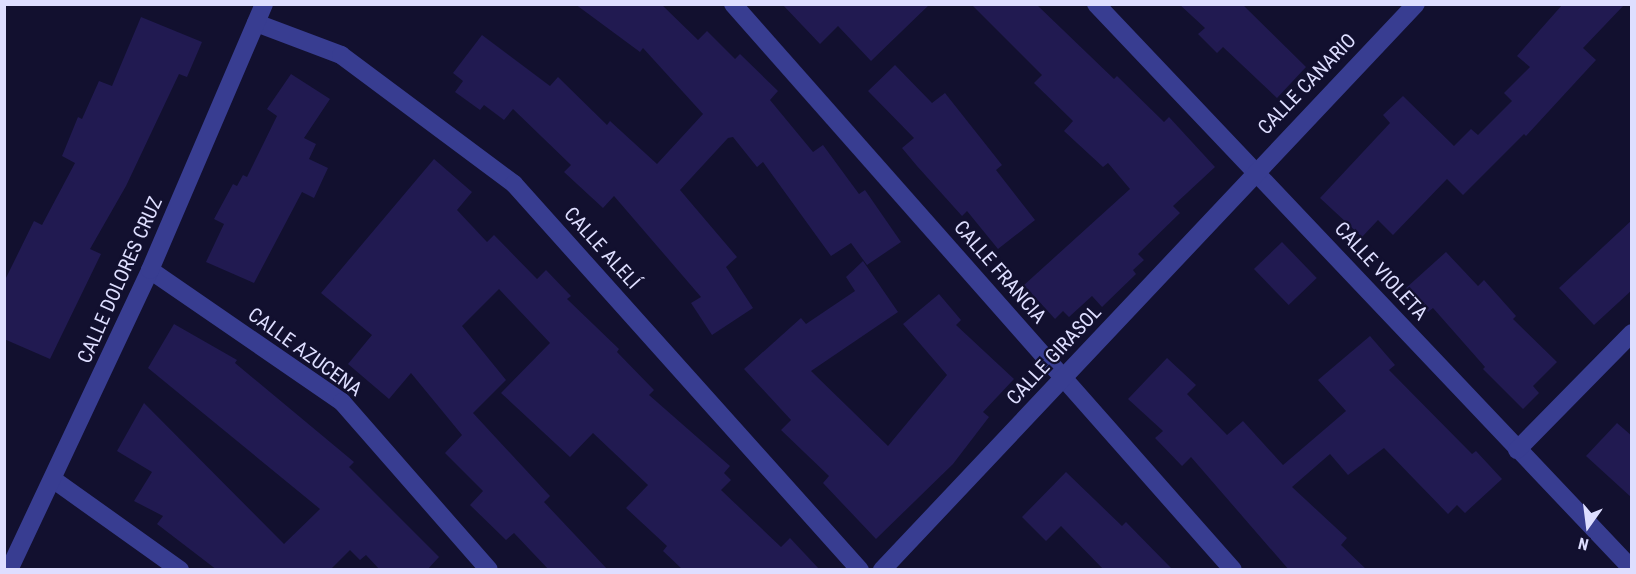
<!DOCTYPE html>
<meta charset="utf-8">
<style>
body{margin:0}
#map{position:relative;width:1636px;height:574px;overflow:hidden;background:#12102f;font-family:"Roboto Condensed",sans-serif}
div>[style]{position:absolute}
.building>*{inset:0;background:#211a51;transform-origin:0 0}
.minor>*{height:18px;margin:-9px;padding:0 9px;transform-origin:9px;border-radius:9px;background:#383d91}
span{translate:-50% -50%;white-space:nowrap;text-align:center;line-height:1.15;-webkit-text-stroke:4.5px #12102f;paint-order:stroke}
.street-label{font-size:20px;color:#dedeff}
.frame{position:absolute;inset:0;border:6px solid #dedeff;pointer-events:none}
.north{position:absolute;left:1558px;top:496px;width:60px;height:60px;-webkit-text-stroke:4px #12102f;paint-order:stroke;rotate:194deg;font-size:16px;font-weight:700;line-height:24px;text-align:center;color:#dedeff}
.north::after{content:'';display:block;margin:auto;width:21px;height:27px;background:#dedeff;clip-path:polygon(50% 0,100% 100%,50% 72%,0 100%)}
</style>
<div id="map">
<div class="building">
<div style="clip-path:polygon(575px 4px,661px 4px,698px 40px,707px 31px,735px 59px,740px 54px,778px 91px,770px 100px,813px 152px,823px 145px,859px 194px,865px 190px,901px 242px,867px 265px,851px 243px,831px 256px,763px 162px,757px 167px,733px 137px,728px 138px,680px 190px,737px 257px,726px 267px,753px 308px,712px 335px,691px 303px,701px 297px,614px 196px,603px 208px,564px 172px,571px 165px,513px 109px,504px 120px,484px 105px,480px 110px,455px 92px,463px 81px,453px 73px,482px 35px,550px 86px,558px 77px,607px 125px,610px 121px,657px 164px,703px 114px,643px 48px,640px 52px)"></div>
<div style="clip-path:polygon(782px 4px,930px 4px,871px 61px,838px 26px,820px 44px)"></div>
<div style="clip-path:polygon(971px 4px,1036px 4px,1114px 79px,1117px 76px,1164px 122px,1169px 117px,1215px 167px,1173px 206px,1180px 213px,1138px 254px,1144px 260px,1133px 270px,1136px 274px,1102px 307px,1092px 296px,1069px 317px,1063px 311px,1055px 319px,1024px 285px,1130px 189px,1108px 163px,1103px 167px,1064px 131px,1073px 121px,1034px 83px,1042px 75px)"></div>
<div style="clip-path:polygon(1179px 4px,1242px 4px,1306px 67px,1277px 98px,1223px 47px,1217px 53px,1198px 34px,1205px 28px)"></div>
<div style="clip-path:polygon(1563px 4px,1625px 4px,1583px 48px,1596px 60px,1526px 136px,1524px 134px,1463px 195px,1447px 179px,1393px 235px,1378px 220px,1362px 237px,1320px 198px,1390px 123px,1383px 115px,1403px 96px,1454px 146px,1471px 129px,1478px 135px,1512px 101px,1504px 93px,1530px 67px,1517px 56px)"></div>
<div style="clip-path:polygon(141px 17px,202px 42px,187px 77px,179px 74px,126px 186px,90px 249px,101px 254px,50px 359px,4px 339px,4px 282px,34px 221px,42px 225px,75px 163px,62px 156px,78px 117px,82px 119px,99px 81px,112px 86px)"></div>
<div style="clip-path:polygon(895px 65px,932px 103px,945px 93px,1002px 165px,996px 170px,1035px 220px,998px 249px,967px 211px,962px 216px,917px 166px,902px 148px,914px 138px,868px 91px)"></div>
<div style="clip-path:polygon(291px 74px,330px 99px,304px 138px,316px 144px,309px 159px,328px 168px,314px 198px,302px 192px,254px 283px,206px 262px,224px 224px,214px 219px,233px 184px,237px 186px,243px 175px,247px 177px,277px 116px,267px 109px)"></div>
<div style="clip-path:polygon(434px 159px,472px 192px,457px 210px,487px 242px,494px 235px,537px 279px,546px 270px,571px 296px,567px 299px,619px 349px,617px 352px,654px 390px,649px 395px,730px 466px,724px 473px,731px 480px,721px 490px,781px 547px,790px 538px,820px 570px,683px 570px,663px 551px,667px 546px,626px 508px,648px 485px,593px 433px,570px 457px,501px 393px,550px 343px,499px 289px,462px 326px,506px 380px,473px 413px,550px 496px,544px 502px,608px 570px,549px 570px,514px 533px,506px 540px,470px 505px,483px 491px,445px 453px,462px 435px,411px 373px,389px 399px,348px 364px,372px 335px,321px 293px)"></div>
<div style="clip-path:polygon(1632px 220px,1632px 290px,1594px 325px,1559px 288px)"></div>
<div style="left:1282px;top:242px;width:50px;height:39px;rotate:46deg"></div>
<div style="clip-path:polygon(1446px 252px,1478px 286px,1484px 280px,1516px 316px,1513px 319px,1557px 362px,1533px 386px,1539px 393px,1523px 409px,1483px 369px,1485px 367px,1433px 308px,1428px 312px,1406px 288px)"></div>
<div style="clip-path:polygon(863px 261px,898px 312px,811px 371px,888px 446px,947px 375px,903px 324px,939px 294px,961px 320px,956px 325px,1014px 379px,983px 412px,989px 417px,953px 464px,876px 539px,823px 483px,829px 476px,781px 430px,791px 420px,744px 369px,801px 318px,806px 324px,855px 291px,846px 277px)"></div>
<div style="clip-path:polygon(174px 324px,237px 360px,235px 363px,354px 462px,349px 467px,439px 557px,427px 570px,380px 570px,366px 555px,360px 560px,350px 550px,330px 570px,217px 570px,157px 524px,163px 516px,134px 501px,152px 472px,117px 451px,144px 403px,284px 544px,320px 509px,148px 368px)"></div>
<div style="clip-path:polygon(1370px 336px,1395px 365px,1389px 370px,1472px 454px,1476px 451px,1502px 479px,1465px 513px,1457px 505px,1448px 514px,1384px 448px,1348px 475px,1330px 454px,1292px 487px,1347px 538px,1341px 545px,1367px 570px,1289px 570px,1191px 457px,1182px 466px,1155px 438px,1163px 431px,1128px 399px,1167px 358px,1196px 385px,1187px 394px,1227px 435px,1243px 421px,1283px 465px,1346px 411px,1318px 380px)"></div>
<div style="clip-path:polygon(1617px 423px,1632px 436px,1632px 498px,1586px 456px)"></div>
<div style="clip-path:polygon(1066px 472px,1122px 526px,1126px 522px,1173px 570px,1104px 570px,1061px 526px,1046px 541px,1022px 517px)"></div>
</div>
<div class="minor">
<div style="left:733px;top:4px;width:755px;rotate:48.54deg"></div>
<div style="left:1096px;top:4px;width:779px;rotate:46.51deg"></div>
<div style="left:256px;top:23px;width:91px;rotate:20.6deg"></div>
<div style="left:341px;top:55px;width:216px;rotate:36.7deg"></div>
<div style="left:514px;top:184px;width:518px;rotate:48.13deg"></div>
<div style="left:150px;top:270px;width:233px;rotate:34.5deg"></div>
<div style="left:342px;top:402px;width:223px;rotate:48.8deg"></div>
<div style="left:1517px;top:450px;width:164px;rotate:-45.5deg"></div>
<div style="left:54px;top:480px;width:155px;rotate:35.5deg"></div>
<div style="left:9px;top:570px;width:331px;rotate:-64.8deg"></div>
<div style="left:150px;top:270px;width:289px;rotate:-66.8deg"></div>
<div style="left:882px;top:570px;width:778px;rotate:-46.67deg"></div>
</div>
<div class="street-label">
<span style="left:1307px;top:84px;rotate:-46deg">CALLE CANARIO</span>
<span style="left:602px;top:248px;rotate:48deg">CALLE ALELÍ</span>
<span style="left:1381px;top:271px;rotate:47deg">CALLE VIOLETA</span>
<span style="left:1000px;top:272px;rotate:49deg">CALLE FRANCIA</span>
<span style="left:120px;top:280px;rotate:-66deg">CALLE DOLORES CRUZ</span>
<span style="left:305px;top:352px;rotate:36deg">CALLE AZUCENA</span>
<span style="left:1054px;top:355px;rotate:-47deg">CALLE GIRASOL</span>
</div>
<div class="frame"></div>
<div class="north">N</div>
</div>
